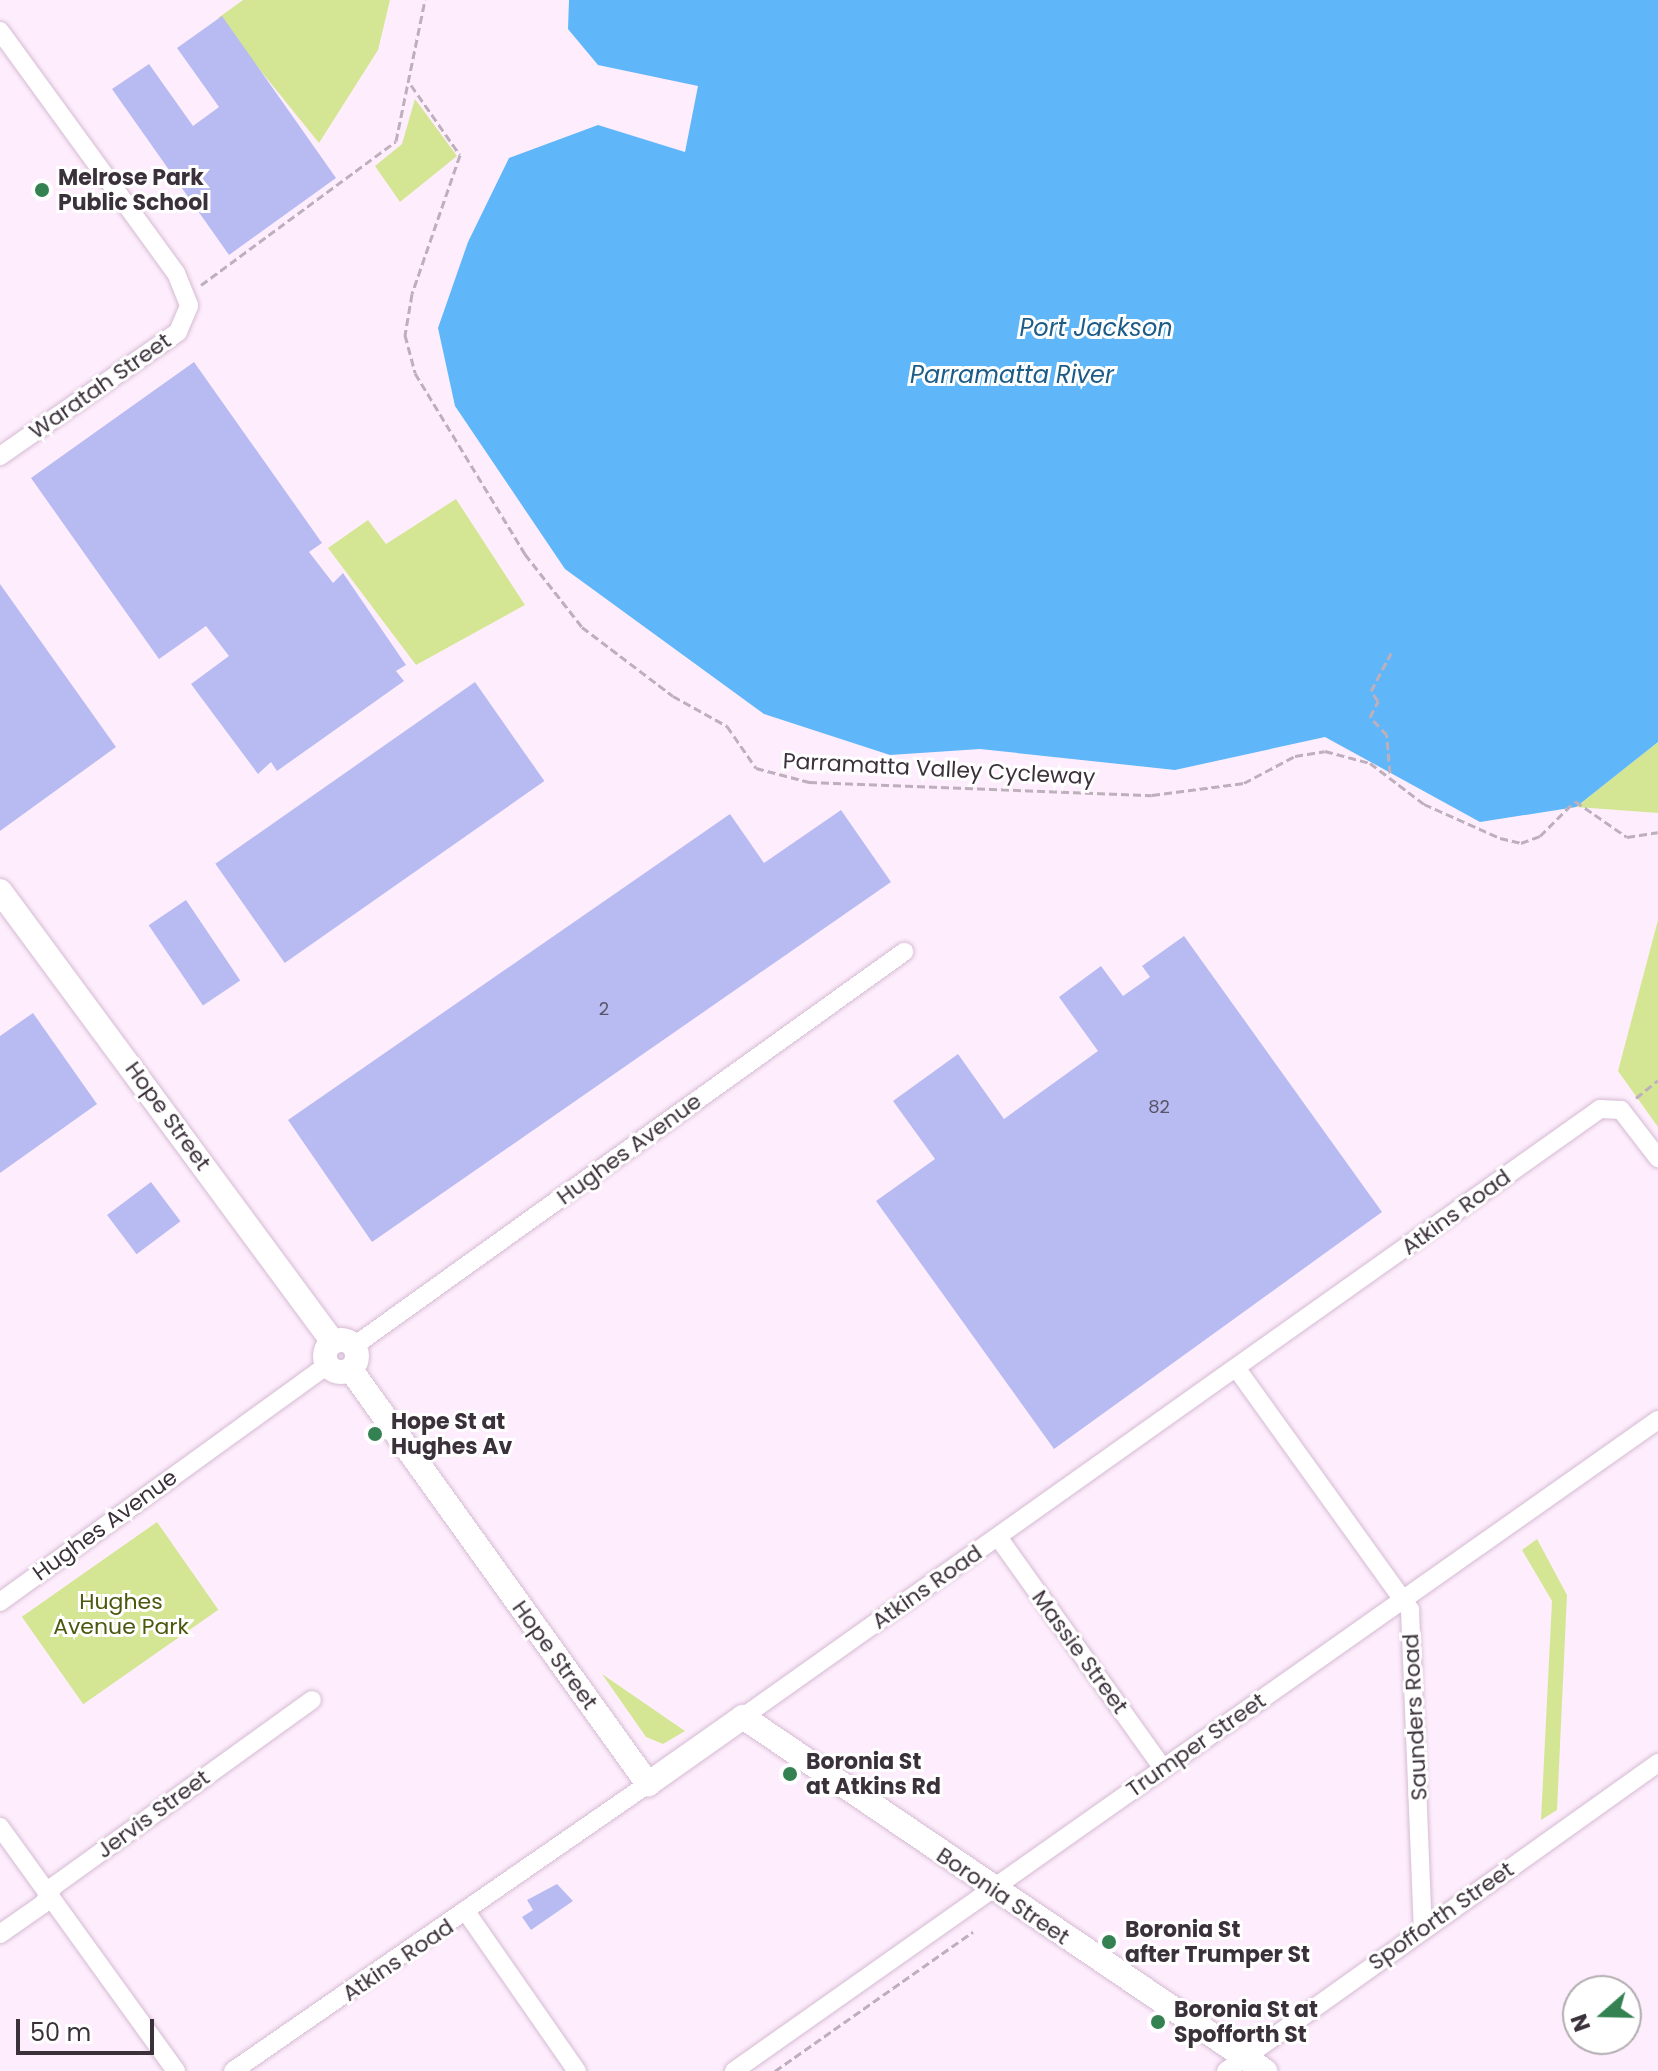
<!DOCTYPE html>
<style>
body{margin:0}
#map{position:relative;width:1658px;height:2071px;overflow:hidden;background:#feeefd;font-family:Poppins,sans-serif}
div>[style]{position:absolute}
.green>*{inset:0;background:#d4e694;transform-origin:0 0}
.water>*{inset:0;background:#5fb6f9}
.building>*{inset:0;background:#b8bbf1;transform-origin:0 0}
.path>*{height:3px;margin-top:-1.5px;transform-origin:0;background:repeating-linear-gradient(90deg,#bdafbc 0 8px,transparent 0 12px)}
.roads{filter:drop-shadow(0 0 2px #d5bbd3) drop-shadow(0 0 2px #d5bbd3)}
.street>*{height:18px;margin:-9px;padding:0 9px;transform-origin:9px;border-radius:9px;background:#fff}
.secondary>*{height:24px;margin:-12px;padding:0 12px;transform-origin:12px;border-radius:12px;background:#fff}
.secondary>.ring{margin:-12px;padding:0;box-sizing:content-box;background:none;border:24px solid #fff;border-radius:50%}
.dots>*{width:22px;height:22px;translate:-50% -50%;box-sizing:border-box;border:4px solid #fff;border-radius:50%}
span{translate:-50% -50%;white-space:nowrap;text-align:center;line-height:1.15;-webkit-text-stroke:6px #fff;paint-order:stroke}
.number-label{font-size:18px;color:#5a5468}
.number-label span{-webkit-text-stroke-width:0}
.poi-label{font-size:22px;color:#3b313a;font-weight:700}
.left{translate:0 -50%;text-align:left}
.street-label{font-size:22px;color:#3b313a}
.park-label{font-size:22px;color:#4c580e}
.water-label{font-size:24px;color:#1e5c88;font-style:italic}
.north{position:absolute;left:1562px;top:1975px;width:80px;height:80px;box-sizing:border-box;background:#fff;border:2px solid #b1adb0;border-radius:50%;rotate:250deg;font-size:22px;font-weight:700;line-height:32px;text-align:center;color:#3b313a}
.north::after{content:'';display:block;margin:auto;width:28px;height:36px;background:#348252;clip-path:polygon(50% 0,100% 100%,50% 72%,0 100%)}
.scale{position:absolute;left:16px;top:2019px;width:138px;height:36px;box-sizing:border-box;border:4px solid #3b313a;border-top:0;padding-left:10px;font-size:24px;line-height:28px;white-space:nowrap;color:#3b313a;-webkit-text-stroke:6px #fff;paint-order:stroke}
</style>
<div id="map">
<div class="green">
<div style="clip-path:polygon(243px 0,390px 0,378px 50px,319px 143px,218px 18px)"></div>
<div style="clip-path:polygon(415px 99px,457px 156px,400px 202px,375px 166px,402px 144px)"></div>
<div style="clip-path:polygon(456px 499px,525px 605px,416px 665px,328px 548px,368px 520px,386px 544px)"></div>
<div style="clip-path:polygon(1658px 742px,1658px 813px,1576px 807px)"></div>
<div style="clip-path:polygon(1658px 920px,1658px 1127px,1618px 1071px)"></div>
<div style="left:157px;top:1522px;width:107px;height:165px;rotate:55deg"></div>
<div style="clip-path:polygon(1537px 1539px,1567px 1595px,1557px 1810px,1541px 1820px,1552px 1601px,1522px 1550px)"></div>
<div style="clip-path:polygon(602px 1674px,685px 1731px,663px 1744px,646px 1737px)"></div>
</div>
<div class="water">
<div style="clip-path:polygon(569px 0,1658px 0,1658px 742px,1576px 807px,1480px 822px,1325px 737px,1175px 770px,980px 749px,890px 755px,764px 714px,565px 569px,455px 406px,438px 328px,468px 242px,509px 158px,598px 125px,685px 152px,698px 86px,598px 65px,568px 29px)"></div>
</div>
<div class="building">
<div style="clip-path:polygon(222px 16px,336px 178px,229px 255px,112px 89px,149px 64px,193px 126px,219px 107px,177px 48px)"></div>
<div style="clip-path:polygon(194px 362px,322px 543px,309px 552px,333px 583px,343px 573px,406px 665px,396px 671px,404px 681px,277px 771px,271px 762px,258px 774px,191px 684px,229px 656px,206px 626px,159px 659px,31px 478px)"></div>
<div style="clip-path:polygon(0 584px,116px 747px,0 831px)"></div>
<div style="left:475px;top:682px;width:121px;height:317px;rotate:55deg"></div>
<div style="clip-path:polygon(841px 810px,891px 882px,372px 1242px,288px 1120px,730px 814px,764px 863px)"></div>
<div style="left:186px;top:900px;width:97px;height:45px;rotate:56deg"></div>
<div style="clip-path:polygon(1184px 936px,1382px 1212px,1054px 1449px,876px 1201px,935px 1159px,893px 1101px,958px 1054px,1004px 1119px,1098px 1051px,1059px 997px,1101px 966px,1123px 996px,1150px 977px,1142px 966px)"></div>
<div style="clip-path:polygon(33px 1013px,97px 1104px,0 1173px,0 1036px)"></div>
<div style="left:151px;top:1182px;width:49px;height:55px;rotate:53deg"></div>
<div style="clip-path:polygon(557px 1884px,573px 1901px,531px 1930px,522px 1917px,533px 1910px,527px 1900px)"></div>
</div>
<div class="path">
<div style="left:411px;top:85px;width:85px;rotate:55deg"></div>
<div style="left:460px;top:155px;width:147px;rotate:109.1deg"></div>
<div style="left:412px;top:294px;width:42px;rotate:99.7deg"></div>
<div style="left:405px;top:335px;width:39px;rotate:75deg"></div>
<div style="left:415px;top:373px;width:212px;rotate:58.7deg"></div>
<div style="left:525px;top:554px;width:93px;rotate:52deg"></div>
<div style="left:582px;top:627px;width:114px;rotate:37.2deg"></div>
<div style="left:673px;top:696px;width:62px;rotate:29.1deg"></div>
<div style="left:727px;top:726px;width:51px;rotate:55.4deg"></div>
<div style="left:756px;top:768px;width:55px;rotate:14.8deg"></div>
<div style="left:809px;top:782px;width:343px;rotate:2.2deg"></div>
<div style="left:1152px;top:795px;width:93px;rotate:-7.4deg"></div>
<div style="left:1244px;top:783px;width:58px;rotate:-27.9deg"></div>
<div style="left:1295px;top:756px;width:30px;rotate:-9deg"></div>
<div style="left:1325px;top:751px;width:47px;rotate:14.9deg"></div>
<div style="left:1370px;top:763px;width:68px;rotate:37.2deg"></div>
<div style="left:1424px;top:804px;width:83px;rotate:24.1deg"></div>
<div style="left:1500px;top:838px;width:22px;rotate:13deg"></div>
<div style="left:1521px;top:843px;width:20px;rotate:-20deg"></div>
<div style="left:1540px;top:836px;width:49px;rotate:-45deg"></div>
<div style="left:1575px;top:801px;width:63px;rotate:34.7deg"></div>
<div style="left:1627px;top:837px;width:31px;rotate:-9deg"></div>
<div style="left:201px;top:285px;width:242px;rotate:-36.4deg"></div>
<div style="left:396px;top:141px;width:144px;rotate:-78.4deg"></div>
<div style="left:1390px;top:773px;width:38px;rotate:-95deg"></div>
<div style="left:1387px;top:735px;width:25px;rotate:-133deg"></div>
<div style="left:1370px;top:717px;width:18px;rotate:-63deg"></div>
<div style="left:1378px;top:701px;width:12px;rotate:-125deg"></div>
<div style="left:1371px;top:691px;width:43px;rotate:-62.2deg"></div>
<div style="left:1636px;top:1098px;width:28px;rotate:-39deg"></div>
<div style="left:775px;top:2071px;width:242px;rotate:-35.1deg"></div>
</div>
<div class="roads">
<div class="street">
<div style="left:0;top:31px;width:299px;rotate:54deg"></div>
<div style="left:176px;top:273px;width:35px;rotate:68deg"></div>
<div style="left:189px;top:306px;width:28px;rotate:113deg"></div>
<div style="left:178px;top:332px;width:217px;rotate:145.1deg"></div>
<div style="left:354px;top:1346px;width:677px;rotate:-35.62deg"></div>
<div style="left:1237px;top:1369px;width:297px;rotate:54.3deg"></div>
<div style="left:1410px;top:1610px;width:318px;rotate:87.7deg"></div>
<div style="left:998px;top:1537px;width:284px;rotate:54.5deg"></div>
<div style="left:0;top:1602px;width:404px;rotate:-35.9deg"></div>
<div style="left:743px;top:1717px;width:1051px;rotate:-35.35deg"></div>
<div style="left:1600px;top:1109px;width:21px;rotate:3deg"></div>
<div style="left:1621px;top:1110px;width:61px;rotate:52.4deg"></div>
<div style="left:0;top:1827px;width:301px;rotate:54.2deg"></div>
<div style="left:467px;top:1913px;width:193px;rotate:55.2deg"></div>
<div style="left:0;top:1934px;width:52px;rotate:-34.9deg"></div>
<div style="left:43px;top:1904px;width:21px;rotate:-59deg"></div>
<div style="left:54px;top:1886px;width:318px;rotate:-35.8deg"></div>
<div style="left:233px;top:2071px;width:505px;rotate:-34.67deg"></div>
<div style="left:734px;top:2071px;width:1130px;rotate:-35.17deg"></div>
<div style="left:1226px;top:2071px;width:531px;rotate:-35.49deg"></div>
</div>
<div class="secondary">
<div style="left:0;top:891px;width:561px;rotate:53.56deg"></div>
<div class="ring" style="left:325px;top:1340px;width:8px;height:8px"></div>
<div style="left:351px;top:1370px;width:510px;rotate:54.34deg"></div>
<div style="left:648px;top:1784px;width:116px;rotate:-35.2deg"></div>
<div style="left:743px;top:1717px;width:631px;rotate:34.14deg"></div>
</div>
</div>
<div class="dots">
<div style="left:42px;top:190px;background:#348252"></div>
<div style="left:375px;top:1434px;background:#348252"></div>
<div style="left:790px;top:1774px;background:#348252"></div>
<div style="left:1109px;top:1942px;background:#348252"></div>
<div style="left:1158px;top:2022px;background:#348252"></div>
</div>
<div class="number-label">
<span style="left:604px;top:1009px">2</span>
<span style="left:1159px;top:1107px">82</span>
</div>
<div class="poi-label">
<span class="left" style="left:58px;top:190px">Melrose Park<br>Public School</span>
<span class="left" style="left:391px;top:1434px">Hope St at<br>Hughes Av</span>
<span class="left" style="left:806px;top:1774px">Boronia St<br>at Atkins Rd</span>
<span class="left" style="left:1125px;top:1942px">Boronia St<br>after Trumper St</span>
<span class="left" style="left:1174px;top:2022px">Boronia St at<br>Spofforth St</span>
</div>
<div class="street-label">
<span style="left:100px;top:386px;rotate:-35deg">Waratah Street</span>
<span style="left:939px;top:769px;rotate:3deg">Parramatta Valley Cycleway</span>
<span style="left:168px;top:1116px;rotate:54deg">Hope Street</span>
<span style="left:629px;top:1149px;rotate:-36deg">Hughes Avenue</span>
<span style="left:1456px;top:1212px;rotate:-36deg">Atkins Road</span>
<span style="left:105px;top:1525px;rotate:-36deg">Hughes Avenue</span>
<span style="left:927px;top:1587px;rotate:-35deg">Atkins Road</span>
<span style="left:1080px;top:1652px;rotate:54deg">Massie Street</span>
<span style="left:555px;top:1655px;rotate:54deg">Hope Street</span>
<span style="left:1415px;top:1717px;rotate:-93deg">Saunders Road</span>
<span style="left:1196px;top:1745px;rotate:-35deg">Trumper Street</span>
<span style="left:153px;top:1814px;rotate:-36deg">Jervis Street</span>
<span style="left:1003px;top:1896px;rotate:34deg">Boronia Street</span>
<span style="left:1441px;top:1916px;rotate:-35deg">Spofforth Street</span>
<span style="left:398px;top:1960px;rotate:-34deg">Atkins Road</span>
</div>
<div class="park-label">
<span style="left:121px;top:1614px">Hughes<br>Avenue Park</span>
</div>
<div class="water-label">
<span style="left:1096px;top:328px">Port Jackson</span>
<span style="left:1012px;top:375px">Parramatta River</span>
</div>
<div class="north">N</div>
<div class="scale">50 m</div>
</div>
